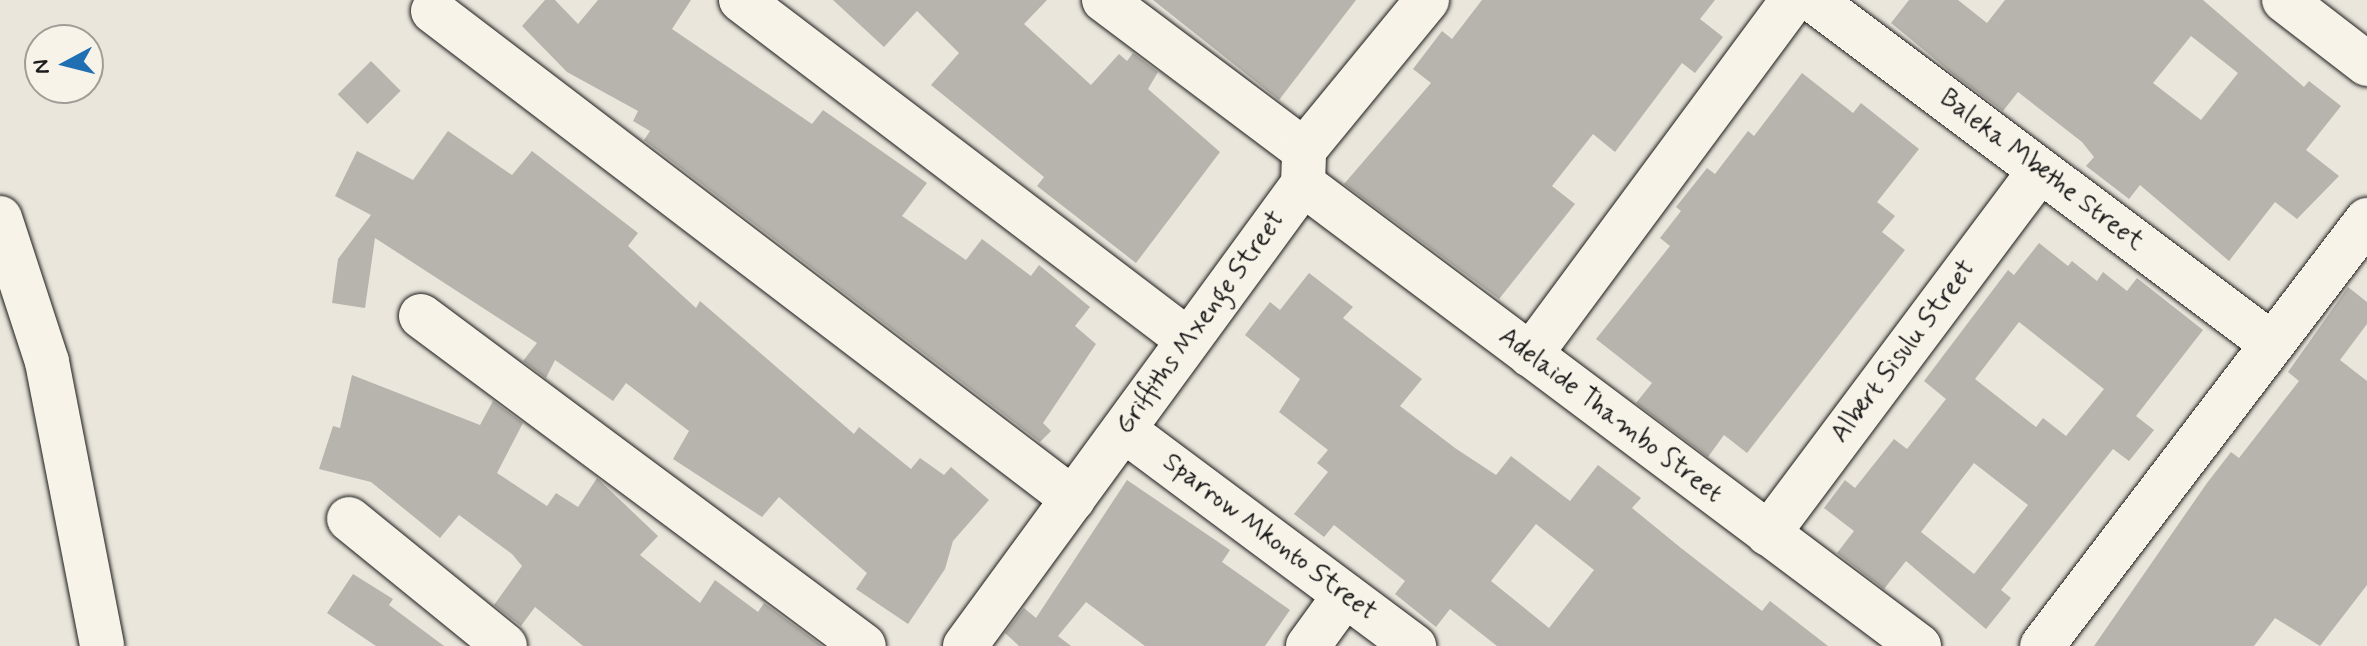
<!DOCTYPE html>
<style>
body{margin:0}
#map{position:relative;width:2367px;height:646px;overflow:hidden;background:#eae6dc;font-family:Mynerve,sans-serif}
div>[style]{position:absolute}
.building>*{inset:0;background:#b6b4ac;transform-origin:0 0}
.roads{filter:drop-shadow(0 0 2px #1c1c1c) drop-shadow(0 0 2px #1c1c1c)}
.minor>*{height:44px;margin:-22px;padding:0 22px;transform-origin:22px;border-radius:22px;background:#f7f3e8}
span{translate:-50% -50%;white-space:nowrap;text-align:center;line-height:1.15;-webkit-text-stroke:6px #f7f3e8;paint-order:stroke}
.street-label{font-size:26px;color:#1c1c1c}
.north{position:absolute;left:24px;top:24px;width:80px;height:80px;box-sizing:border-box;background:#f7f3e8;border:2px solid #9f9d96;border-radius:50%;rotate:263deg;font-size:22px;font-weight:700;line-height:32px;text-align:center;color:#1c1c1c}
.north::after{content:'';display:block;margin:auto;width:28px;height:36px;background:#1f6fb2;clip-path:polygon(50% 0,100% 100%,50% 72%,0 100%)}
</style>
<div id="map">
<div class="building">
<div style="clip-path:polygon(545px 0,555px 0,578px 24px,598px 0,691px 0,672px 29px,812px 124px,823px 110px,927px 183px,902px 216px,966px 260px,982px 239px,1031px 276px,1039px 265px,1090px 307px,1075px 326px,1096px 344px,1043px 423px,1051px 431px,1040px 442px,644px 140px,650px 131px,633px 121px,638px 111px,567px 72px,522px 26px)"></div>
<div style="clip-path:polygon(833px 0,1047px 0,1024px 24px,1091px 85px,1119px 54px,1127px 61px,1133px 53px,1158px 72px,1148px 89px,1220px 152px,1136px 263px,1037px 186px,1044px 177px,931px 85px,959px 53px,917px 11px,884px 47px)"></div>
<div style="clip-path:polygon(1153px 0,1356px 0,1279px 100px)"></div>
<div style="clip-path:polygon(1482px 0,1715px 0,1700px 19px,1723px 37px,1695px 73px,1682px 63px,1615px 152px,1593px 134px,1552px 186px,1575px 204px,1499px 299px,1344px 184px,1431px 83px,1413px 69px,1442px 31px,1452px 39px)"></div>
<div style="clip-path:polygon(evenodd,1909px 0,1958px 0,1987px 23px,2005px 0,2203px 0,2304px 87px,2309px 81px,2341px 106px,2306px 150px,2339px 176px,2297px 219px,2275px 202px,2229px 261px,2140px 185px,2129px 199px,2086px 166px,2094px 157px,2082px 142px,2018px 92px,2003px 111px,1953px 74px,1891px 23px,1909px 0,2191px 36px,2238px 73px,2201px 120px,2153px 83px,2191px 36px)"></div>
<div style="left:371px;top:61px;width:42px;height:47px;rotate:45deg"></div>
<div style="clip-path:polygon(1802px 73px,1853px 113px,1861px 103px,1919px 149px,1877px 202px,1895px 216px,1882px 232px,1905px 250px,1747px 453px,1724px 435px,1708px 457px,1636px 403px,1652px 383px,1596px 339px,1670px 246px,1660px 238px,1681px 211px,1676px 207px,1707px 168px,1715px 174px,1748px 131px,1754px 136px)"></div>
<div style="clip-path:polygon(448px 131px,512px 175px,532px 151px,638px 233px,628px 246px,696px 308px,700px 301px,854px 434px,859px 427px,911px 469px,920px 458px,944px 475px,951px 467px,989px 500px,953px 541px,945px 569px,908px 624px,856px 589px,867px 573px,779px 497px,762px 517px,673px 459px,689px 431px,626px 383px,613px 401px,555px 360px,546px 378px,523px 361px,537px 343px,375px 238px,365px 308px,332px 303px,338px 259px,371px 215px,335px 196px,357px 151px,413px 180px)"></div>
<div style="clip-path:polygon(evenodd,2039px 243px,2068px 266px,2072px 261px,2097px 281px,2103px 272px,2127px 291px,2137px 278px,2203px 330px,2136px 416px,2154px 430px,2129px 461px,2113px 449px,2001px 590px,2011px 598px,1986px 629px,1906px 561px,1884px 589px,1837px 553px,1854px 531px,1824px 508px,1845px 480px,1855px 488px,1894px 439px,1907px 449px,1946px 399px,1924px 381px,2008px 270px,2014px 275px,2039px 243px,2019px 322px,2104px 389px,2066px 436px,2043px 418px,2036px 427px,1975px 379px,2019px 322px,2039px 243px,1974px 463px,2028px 505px,1974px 574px,1921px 532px,1974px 463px)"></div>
<div style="clip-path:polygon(evenodd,1309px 273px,1353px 307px,1343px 318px,1422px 379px,1400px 406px,1455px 448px,1496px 475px,1511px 456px,1570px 501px,1598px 465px,1641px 498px,1632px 508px,1681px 548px,1762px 611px,1770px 601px,1828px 646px,1497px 646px,1450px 609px,1436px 627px,1395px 594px,1405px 581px,1334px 525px,1324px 537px,1294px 514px,1328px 472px,1317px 463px,1328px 450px,1279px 412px,1300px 379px,1245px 335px,1270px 302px,1280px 310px,1309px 273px,1536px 524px,1594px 570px,1549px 628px,1491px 581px,1536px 524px)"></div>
<div style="clip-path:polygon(2348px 287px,2367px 302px,2367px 324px,2340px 360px,2367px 381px,2367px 585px,2320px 646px,2275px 618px,2254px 646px,2094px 646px,2207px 483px,2231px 452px,2239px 458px,2299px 381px,2288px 372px)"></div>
<div style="clip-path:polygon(352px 375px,480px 425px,493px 401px,523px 423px,497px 473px,547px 506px,556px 493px,578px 507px,597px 478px,658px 536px,640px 555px,700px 603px,715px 580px,758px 612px,764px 603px,822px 646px,583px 646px,535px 607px,521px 626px,494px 605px,522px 566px,512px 554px,459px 515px,440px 538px,371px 482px,319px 469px,333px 426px,340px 428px)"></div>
<div style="clip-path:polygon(1127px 480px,1230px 550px,1222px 562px,1290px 610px,1265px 646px,1145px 646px,1086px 602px,1058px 636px,1071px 646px,1019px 646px,1005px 633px,1024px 608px,1036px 618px)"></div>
<div style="clip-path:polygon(353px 574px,393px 599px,389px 605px,444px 646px,376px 646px,327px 613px)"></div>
</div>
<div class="roads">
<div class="minor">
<div style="left:741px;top:0;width:562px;rotate:37.26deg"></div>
<div style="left:1104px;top:0;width:250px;rotate:36.9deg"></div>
<div style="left:1813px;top:0;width:569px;rotate:36.85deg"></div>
<div style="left:2284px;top:0;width:105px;rotate:37.6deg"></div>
<div style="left:433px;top:11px;width:805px;rotate:37.33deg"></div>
<div style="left:1303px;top:184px;width:770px;rotate:36.87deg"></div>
<div style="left:0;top:218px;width:151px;rotate:71.9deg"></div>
<div style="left:47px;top:362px;width:289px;rotate:79deg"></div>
<div style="left:421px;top:316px;width:552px;rotate:36.68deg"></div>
<div style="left:1530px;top:355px;width:442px;rotate:-53.5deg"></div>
<div style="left:1124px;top:430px;width:362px;rotate:36.7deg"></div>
<div style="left:349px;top:519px;width:201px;rotate:39.1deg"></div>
<div style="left:1768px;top:534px;width:454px;rotate:-53.2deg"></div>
<div style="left:965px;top:646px;width:572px;rotate:-53.81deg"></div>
<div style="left:1303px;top:184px;width:34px;rotate:-88deg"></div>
<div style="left:1304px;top:150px;width:194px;rotate:-50.6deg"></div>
<div style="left:1308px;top:646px;width:63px;rotate:-54deg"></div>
<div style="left:2042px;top:646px;width:536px;rotate:-52.66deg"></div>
</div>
</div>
<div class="street-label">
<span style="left:2041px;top:171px;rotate:37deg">Baleka Mbethe Street</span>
<span style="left:1201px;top:323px;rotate:-54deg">Griffiths Mxenge Street</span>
<span style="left:1904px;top:352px;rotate:-53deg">Albert Sisulu Street</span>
<span style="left:1610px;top:416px;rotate:37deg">Adelaide Thambo Street</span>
<span style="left:1269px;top:538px;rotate:37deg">Sparrow Mkonto Street</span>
</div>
<div class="north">N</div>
</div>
